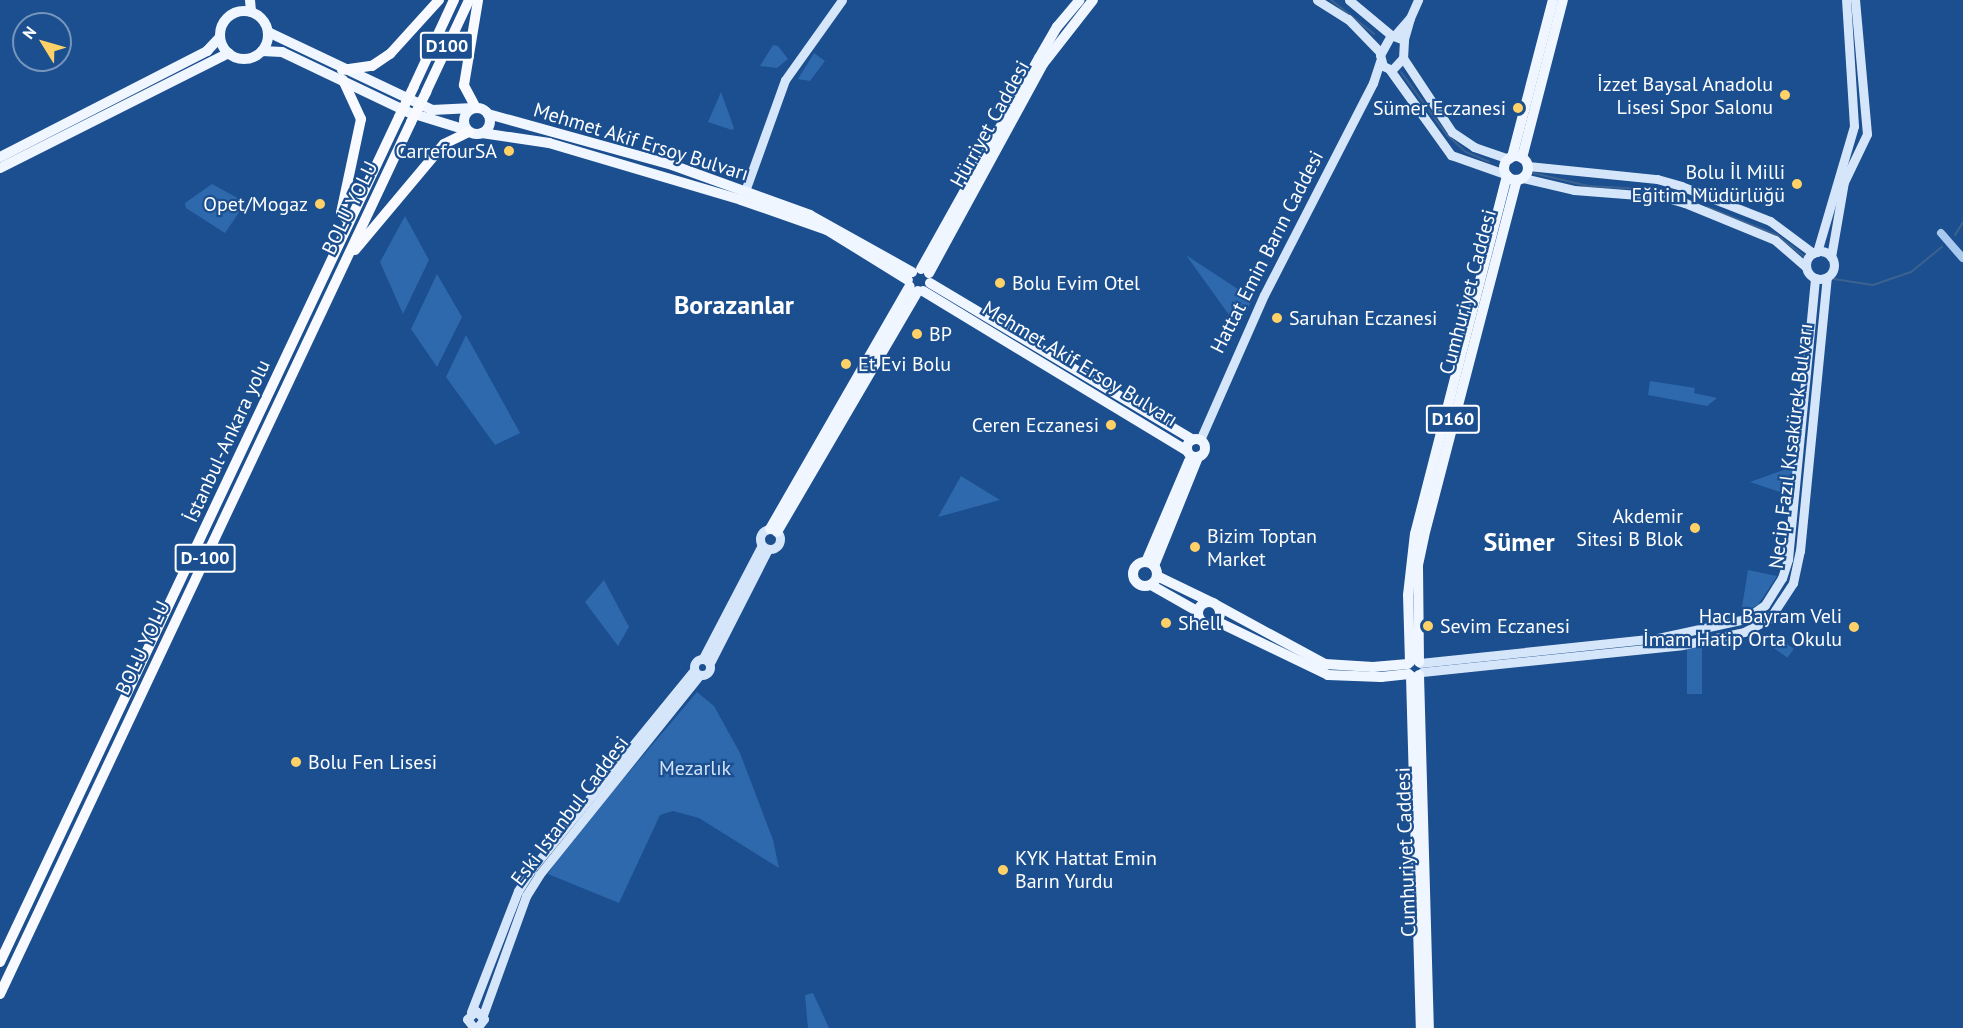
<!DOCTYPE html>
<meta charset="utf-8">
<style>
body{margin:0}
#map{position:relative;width:1963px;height:1028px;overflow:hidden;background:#1b4f8f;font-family:"PT Sans",sans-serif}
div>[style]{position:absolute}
.green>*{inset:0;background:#2e69ad;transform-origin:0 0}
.stream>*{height:2px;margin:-1px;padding:0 1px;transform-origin:1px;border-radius:1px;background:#3c6290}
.tertiary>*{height:8px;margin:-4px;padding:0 4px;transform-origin:4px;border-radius:4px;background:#a9c9ee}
.secondary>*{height:9px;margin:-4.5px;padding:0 4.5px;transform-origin:4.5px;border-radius:4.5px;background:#d6e6fa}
.secondary>.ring{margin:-4.5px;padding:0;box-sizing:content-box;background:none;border:9px solid #d6e6fa;border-radius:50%}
.primary>*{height:10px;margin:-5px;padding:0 5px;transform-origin:5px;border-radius:5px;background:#f0f6ff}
.primary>.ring{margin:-5px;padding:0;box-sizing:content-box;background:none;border:10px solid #f0f6ff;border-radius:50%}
.trunk>*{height:10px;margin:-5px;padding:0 5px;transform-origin:5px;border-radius:5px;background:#f8faff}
.trunk-bridge>*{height:10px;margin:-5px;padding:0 5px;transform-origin:5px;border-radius:5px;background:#f8faff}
.dots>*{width:16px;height:16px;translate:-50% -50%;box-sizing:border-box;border:3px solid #1b4f8f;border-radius:50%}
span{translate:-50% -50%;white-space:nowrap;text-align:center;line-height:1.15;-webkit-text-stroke:4.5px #1b4f8f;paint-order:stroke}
.shield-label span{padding:2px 4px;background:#1b4f8f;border:2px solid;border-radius:4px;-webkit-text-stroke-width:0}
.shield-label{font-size:18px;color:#fff;font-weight:700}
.poi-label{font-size:20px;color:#fff}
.right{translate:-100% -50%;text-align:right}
.left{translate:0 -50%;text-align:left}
.street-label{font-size:20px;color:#fff}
.park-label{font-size:20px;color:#cfe3fa}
.district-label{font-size:26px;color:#fff;font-weight:700}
.north{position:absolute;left:12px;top:12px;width:60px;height:60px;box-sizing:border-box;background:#1b4f8f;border:2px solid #7695bc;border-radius:50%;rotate:307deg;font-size:16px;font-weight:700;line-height:24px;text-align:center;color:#fff}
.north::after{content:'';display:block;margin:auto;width:21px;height:27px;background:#ffd166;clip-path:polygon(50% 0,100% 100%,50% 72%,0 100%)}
</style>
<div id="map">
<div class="green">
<div style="clip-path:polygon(773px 45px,778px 46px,788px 59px,777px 68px,760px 66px)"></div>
<div style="clip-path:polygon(814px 53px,825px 61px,810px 81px,798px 79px)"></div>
<div style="clip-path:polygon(721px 92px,734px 128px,732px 130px,708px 122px)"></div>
<div style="clip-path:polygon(212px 184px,243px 201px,244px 205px,225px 233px,186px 208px,185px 203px)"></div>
<div style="clip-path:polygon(405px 216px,429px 260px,403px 314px,380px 262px)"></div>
<div style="clip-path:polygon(1186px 255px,1253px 299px,1237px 326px)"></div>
<div style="clip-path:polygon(437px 274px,462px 317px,437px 367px,411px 329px)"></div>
<div style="clip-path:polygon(466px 335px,520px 433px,495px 445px,446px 377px)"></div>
<div style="clip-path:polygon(1650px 381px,1695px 388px,1694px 393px,1717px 398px,1707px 406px,1648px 395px)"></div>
<div style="clip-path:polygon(1795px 466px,1792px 496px,1750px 482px)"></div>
<div style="clip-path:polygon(961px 476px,1000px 500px,938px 517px)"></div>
<div style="clip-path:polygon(1748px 570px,1777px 576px,1758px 605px,1741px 613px)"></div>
<div style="clip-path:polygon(604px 580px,629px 627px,618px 646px,585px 602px)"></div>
<div style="left:1776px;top:636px;width:22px;height:11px;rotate:36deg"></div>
<div style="left:1687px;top:646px;width:15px;height:48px"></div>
<div style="clip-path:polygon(697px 692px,714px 706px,740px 753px,773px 840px,779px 868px,699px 818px,673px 811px,660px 815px,619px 903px,548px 874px,563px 850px)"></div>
<div style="clip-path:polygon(813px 993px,829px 1028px,808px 1028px,805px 995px)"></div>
</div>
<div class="stream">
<div style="left:1331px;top:0;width:55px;rotate:38.3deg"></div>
<div style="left:1401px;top:72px;width:78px;rotate:53.9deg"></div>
<div style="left:1447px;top:135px;width:25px;rotate:42deg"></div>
<div style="left:1466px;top:152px;width:25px;rotate:23deg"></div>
<div style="left:1533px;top:173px;width:57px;rotate:13.1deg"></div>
<div style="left:1589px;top:186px;width:73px;rotate:3.1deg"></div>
<div style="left:1662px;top:190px;width:28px;rotate:21deg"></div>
<div style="left:1707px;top:207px;width:75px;rotate:21.8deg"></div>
<div style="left:1777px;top:235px;width:37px;rotate:38deg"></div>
<div style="left:1955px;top:235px;width:15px;rotate:-58deg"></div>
<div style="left:1834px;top:279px;width:39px;rotate:9deg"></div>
<div style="left:1873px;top:285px;width:40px;rotate:-18.9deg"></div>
<div style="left:1911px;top:272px;width:40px;rotate:-39deg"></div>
</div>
<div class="tertiary">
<div style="left:1941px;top:233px;width:33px;rotate:49deg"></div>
</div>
<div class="secondary">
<div style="left:1317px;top:0;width:36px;rotate:32deg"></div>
<div style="left:1348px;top:19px;width:47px;rotate:45.9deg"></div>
<div style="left:1349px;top:0;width:55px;rotate:39.8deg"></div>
<div style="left:1410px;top:18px;width:20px;rotate:-66deg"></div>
<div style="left:1395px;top:35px;width:23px;rotate:-49deg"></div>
<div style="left:1410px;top:18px;width:22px;rotate:106deg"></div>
<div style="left:1403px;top:58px;width:16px;rotate:133deg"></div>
<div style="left:1392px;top:70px;width:10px;rotate:-156deg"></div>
<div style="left:1383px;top:66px;width:11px;rotate:-105deg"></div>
<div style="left:1380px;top:55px;width:23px;rotate:-61deg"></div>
<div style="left:1391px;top:35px;width:14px;rotate:21deg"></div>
<div style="left:1404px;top:40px;width:18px;rotate:93deg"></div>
<div style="left:1403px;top:58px;width:89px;rotate:56.5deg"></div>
<div style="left:1452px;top:132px;width:27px;rotate:34deg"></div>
<div style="left:1474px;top:147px;width:37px;rotate:19deg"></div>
<div style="left:1390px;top:70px;width:105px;rotate:54.3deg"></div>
<div style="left:1451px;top:155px;width:57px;rotate:19.4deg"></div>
<div style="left:1528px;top:166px;width:130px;rotate:5.8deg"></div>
<div style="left:1657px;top:179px;width:25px;rotate:16deg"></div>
<div style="left:1681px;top:186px;width:96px;rotate:21.5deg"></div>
<div style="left:1770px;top:221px;width:54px;rotate:36.7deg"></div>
<div style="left:1523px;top:178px;width:52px;rotate:13.2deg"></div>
<div style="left:1574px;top:190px;width:90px;rotate:4.4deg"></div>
<div style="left:1664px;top:197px;width:22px;rotate:16deg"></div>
<div style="left:1685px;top:203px;width:97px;rotate:22.3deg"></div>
<div style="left:1775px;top:240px;width:41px;rotate:41.1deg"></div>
<div style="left:745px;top:191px;width:118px;rotate:-70.2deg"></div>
<div style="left:785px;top:80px;width:98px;rotate:-54.5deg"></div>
<div class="ring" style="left:1806px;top:251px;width:19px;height:19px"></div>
<div style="left:1817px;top:252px;width:131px;rotate:-73.6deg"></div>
<div style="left:1854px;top:126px;width:126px;rotate:-93.6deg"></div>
<div style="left:1831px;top:257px;width:76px;rotate:-80.2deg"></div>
<div style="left:1844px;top:182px;width:53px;rotate:-64.4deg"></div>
<div style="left:1867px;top:134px;width:135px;rotate:-95.1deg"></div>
<div style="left:1200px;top:440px;width:158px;rotate:-66.2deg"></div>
<div style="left:1264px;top:295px;width:238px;rotate:-62.8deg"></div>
<div style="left:1373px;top:83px;width:23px;rotate:-72deg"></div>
<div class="ring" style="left:760px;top:529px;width:11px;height:11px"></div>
<div style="left:703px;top:658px;width:127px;rotate:-62.4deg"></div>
<div class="ring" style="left:694px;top:659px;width:7px;height:7px"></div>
<div style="left:711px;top:661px;width:126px;rotate:-63deg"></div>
<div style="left:1420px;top:663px;width:239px;rotate:-6deg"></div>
<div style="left:1658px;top:638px;width:89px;rotate:-12.3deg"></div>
<div style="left:1745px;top:619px;width:24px;rotate:-35deg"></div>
<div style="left:1765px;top:605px;width:32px;rotate:-58deg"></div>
<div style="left:1782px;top:578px;width:20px;rotate:-72deg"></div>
<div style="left:1788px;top:559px;width:282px;rotate:-84.5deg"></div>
<div style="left:1422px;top:672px;width:261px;rotate:-5.9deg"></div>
<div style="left:1682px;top:645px;width:63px;rotate:-11.8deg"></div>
<div style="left:1744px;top:632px;width:30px;rotate:-28deg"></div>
<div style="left:1770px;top:618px;width:42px;rotate:-56.7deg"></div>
<div style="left:1793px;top:583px;width:33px;rotate:-78deg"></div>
<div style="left:1800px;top:551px;width:275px;rotate:-84.4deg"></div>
<div style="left:471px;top:1012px;width:130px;rotate:-68.8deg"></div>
<div style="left:518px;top:891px;width:25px;rotate:-58deg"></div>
<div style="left:531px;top:870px;width:258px;rotate:-50.8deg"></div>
<div style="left:483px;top:1015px;width:127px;rotate:-70.1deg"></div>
<div style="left:526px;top:896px;width:25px;rotate:-58deg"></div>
<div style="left:539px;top:875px;width:255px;rotate:-51.2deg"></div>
<div style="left:474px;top:1028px;width:11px;rotate:-128deg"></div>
<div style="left:467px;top:1019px;width:12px;rotate:-42deg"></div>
<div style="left:476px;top:1011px;width:11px;rotate:45deg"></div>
<div style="left:484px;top:1019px;width:11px;rotate:128deg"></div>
</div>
<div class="primary">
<div style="left:250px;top:0;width:12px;rotate:85deg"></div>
<div class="ring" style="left:220px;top:11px;width:38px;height:38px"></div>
<div style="left:268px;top:32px;width:182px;rotate:25.4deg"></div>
<div style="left:432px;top:110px;width:41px;rotate:-2.8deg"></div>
<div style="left:262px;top:51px;width:20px;rotate:3deg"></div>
<div style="left:282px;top:52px;width:140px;rotate:25.5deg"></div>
<div style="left:408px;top:112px;width:61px;rotate:17.2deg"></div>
<div class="ring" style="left:464px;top:108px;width:16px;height:16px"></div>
<div style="left:488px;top:114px;width:191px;rotate:15.5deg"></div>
<div style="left:672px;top:165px;width:147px;rotate:19.9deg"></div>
<div style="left:810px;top:215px;width:117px;rotate:29.2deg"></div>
<div style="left:482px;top:133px;width:68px;rotate:8.5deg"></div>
<div style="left:549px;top:143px;width:200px;rotate:16.5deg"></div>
<div style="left:741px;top:200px;width:91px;rotate:19.2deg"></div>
<div style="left:827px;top:230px;width:95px;rotate:31.7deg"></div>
<div class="ring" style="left:1504px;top:156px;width:14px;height:14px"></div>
<div style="left:0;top:157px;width:233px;rotate:-27.1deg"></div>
<div style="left:207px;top:51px;width:19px;rotate:-47deg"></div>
<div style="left:1512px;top:157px;width:162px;rotate:-75.4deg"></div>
<div style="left:1522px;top:158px;width:163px;rotate:-75.5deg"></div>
<div style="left:0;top:168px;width:256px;rotate:-26.7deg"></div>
<div style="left:921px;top:269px;width:242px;rotate:-60.8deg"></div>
<div style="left:1039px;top:58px;width:36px;rotate:-60deg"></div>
<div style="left:1057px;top:27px;width:35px;rotate:-50deg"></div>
<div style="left:929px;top:273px;width:238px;rotate:-61.4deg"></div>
<div style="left:1043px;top:64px;width:81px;rotate:-52deg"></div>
<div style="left:930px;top:283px;width:306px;rotate:30.8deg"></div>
<div style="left:923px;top:291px;width:309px;rotate:31.2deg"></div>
<div class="ring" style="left:1187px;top:439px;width:8px;height:8px"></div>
<div style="left:770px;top:529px;width:280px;rotate:-60.1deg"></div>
<div style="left:777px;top:532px;width:279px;rotate:-59.7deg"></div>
<div style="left:1146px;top:562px;width:110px;rotate:-66.9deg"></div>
<div class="ring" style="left:1133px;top:562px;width:14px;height:14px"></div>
<div style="left:1154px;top:566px;width:118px;rotate:-68deg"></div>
<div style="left:1157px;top:576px;width:58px;rotate:25.7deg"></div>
<div style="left:1151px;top:585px;width:53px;rotate:29.5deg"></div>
<div class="ring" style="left:1198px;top:602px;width:12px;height:12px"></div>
<div style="left:1218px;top:606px;width:122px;rotate:28.5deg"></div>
<div style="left:1325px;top:664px;width:48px;rotate:3.6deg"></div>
<div style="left:1373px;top:667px;width:35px;rotate:-5deg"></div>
<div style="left:1216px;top:621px;width:124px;rotate:25.7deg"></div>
<div style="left:1328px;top:675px;width:53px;rotate:2.2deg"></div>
<div style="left:1381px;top:677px;width:28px;rotate:-6deg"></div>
<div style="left:1410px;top:662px;width:67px;rotate:-91.7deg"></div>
<div style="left:1408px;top:595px;width:61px;rotate:-83.5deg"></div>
<div style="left:1415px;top:534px;width:370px;rotate:-75.6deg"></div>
<div style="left:1419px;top:662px;width:97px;rotate:-90.6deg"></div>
<div style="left:1418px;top:565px;width:30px;rotate:-78deg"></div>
<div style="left:1424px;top:536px;width:368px;rotate:-75.4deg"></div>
<div style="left:1419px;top:675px;width:353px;rotate:88.4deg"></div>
<div style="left:1411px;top:676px;width:352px;rotate:88.4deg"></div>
</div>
<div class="trunk">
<div style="left:342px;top:70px;width:30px;rotate:-8deg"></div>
<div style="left:372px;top:66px;width:22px;rotate:-34deg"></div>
<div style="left:390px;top:54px;width:73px;rotate:-47.8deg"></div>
<div style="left:343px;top:80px;width:43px;rotate:65.2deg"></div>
<div style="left:361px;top:119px;width:96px;rotate:102deg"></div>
<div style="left:341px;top:213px;width:12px;rotate:48deg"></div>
<div style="left:414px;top:86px;width:95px;rotate:-65.1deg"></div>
<div style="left:426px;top:92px;width:102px;rotate:-64.9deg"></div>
<div style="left:476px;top:108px;width:26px;rotate:-118deg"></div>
<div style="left:464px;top:85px;width:86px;rotate:-80.6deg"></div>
<div style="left:355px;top:250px;width:138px;rotate:-50deg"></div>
<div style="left:444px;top:144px;width:28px;rotate:-26deg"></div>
<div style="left:0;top:962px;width:934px;rotate:-64.72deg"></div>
<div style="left:0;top:994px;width:964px;rotate:-64.76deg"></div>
</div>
<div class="trunk-bridge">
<div style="left:399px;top:117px;width:34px;rotate:-64deg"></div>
<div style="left:411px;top:122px;width:34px;rotate:-63deg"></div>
</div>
<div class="dots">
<div style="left:1785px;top:95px;background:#ffd166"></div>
<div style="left:1518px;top:108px;background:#ffd166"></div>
<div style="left:509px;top:151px;background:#ffd166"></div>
<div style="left:1797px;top:184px;background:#ffd166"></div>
<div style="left:320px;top:204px;background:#ffd166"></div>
<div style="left:1000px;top:283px;background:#ffd166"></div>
<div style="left:1277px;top:318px;background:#ffd166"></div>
<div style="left:917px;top:334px;background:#ffd166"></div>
<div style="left:846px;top:364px;background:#ffd166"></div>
<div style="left:1111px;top:425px;background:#ffd166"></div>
<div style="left:1695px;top:528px;background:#ffd166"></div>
<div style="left:1195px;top:547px;background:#ffd166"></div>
<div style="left:1166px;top:623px;background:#ffd166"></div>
<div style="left:1428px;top:626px;background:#ffd166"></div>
<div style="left:1854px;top:627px;background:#ffd166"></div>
<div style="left:296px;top:762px;background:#ffd166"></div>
<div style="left:1003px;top:870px;background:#ffd166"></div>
</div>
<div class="shield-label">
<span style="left:447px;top:46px">D100</span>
<span style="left:1453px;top:419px">D160</span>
<span style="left:205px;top:558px">D-100</span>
</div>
<div class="poi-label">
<span class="right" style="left:1773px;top:96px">İzzet Baysal Anadolu<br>Lisesi Spor Salonu</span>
<span class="right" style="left:1506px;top:108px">Sümer Eczanesi</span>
<span class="right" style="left:497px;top:151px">CarrefourSA</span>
<span class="right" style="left:1785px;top:184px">Bolu İl Milli<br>Eğitim Müdürlüğü</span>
<span class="right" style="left:308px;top:204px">Opet/Mogaz</span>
<span class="left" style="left:1012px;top:283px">Bolu Evim Otel</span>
<span class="left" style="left:1289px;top:318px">Saruhan Eczanesi</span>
<span class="left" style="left:929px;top:334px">BP</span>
<span class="left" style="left:858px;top:364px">Et Evi Bolu</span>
<span class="right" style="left:1099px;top:425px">Ceren Eczanesi</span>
<span class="right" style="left:1683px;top:528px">Akdemir<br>Sitesi B Blok</span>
<span class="left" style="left:1207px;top:548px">Bizim Toptan<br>Market</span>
<span class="right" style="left:1842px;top:628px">Hacı Bayram Veli<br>İmam Hatip Orta Okulu</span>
<span class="left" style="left:1178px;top:623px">Shell</span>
<span class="left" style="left:1440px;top:626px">Sevim Eczanesi</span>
<span class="left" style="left:308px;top:762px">Bolu Fen Lisesi</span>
<span class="left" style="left:1015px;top:870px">KYK Hattat Emin<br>Barın Yurdu</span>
</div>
<div class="street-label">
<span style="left:990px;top:124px;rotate:-61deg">Hürriyet Caddesi</span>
<span style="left:641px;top:142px;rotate:17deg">Mehmet Akif Ersoy Bulvarı</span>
<span style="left:350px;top:208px;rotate:-64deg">BOLU YOLU</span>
<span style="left:1267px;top:252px;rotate:-63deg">Hattat Emin Barın Caddesi</span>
<span style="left:1468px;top:292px;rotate:-75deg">Cumhuriyet Caddesi</span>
<span style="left:1080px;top:364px;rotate:31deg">Mehmet Akif Ersoy Bulvarı</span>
<span style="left:227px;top:441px;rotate:-65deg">İstanbul-Ankara yolu</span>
<span style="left:1791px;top:446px;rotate:-83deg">Necip Fazıl Kısakürek Bulvarı</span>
<span style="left:143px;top:648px;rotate:-65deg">BOLU YOLU</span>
<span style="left:570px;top:811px;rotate:-53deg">Eski Istanbul Caddesi</span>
<span style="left:1406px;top:852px;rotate:-92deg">Cumhuriyet Caddesi</span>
</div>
<div class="park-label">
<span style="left:695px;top:768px">Mezarlık</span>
</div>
<div class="district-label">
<span style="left:734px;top:305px">Borazanlar</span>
<span style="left:1519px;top:542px">Sümer</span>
</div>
<div class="north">N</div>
</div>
